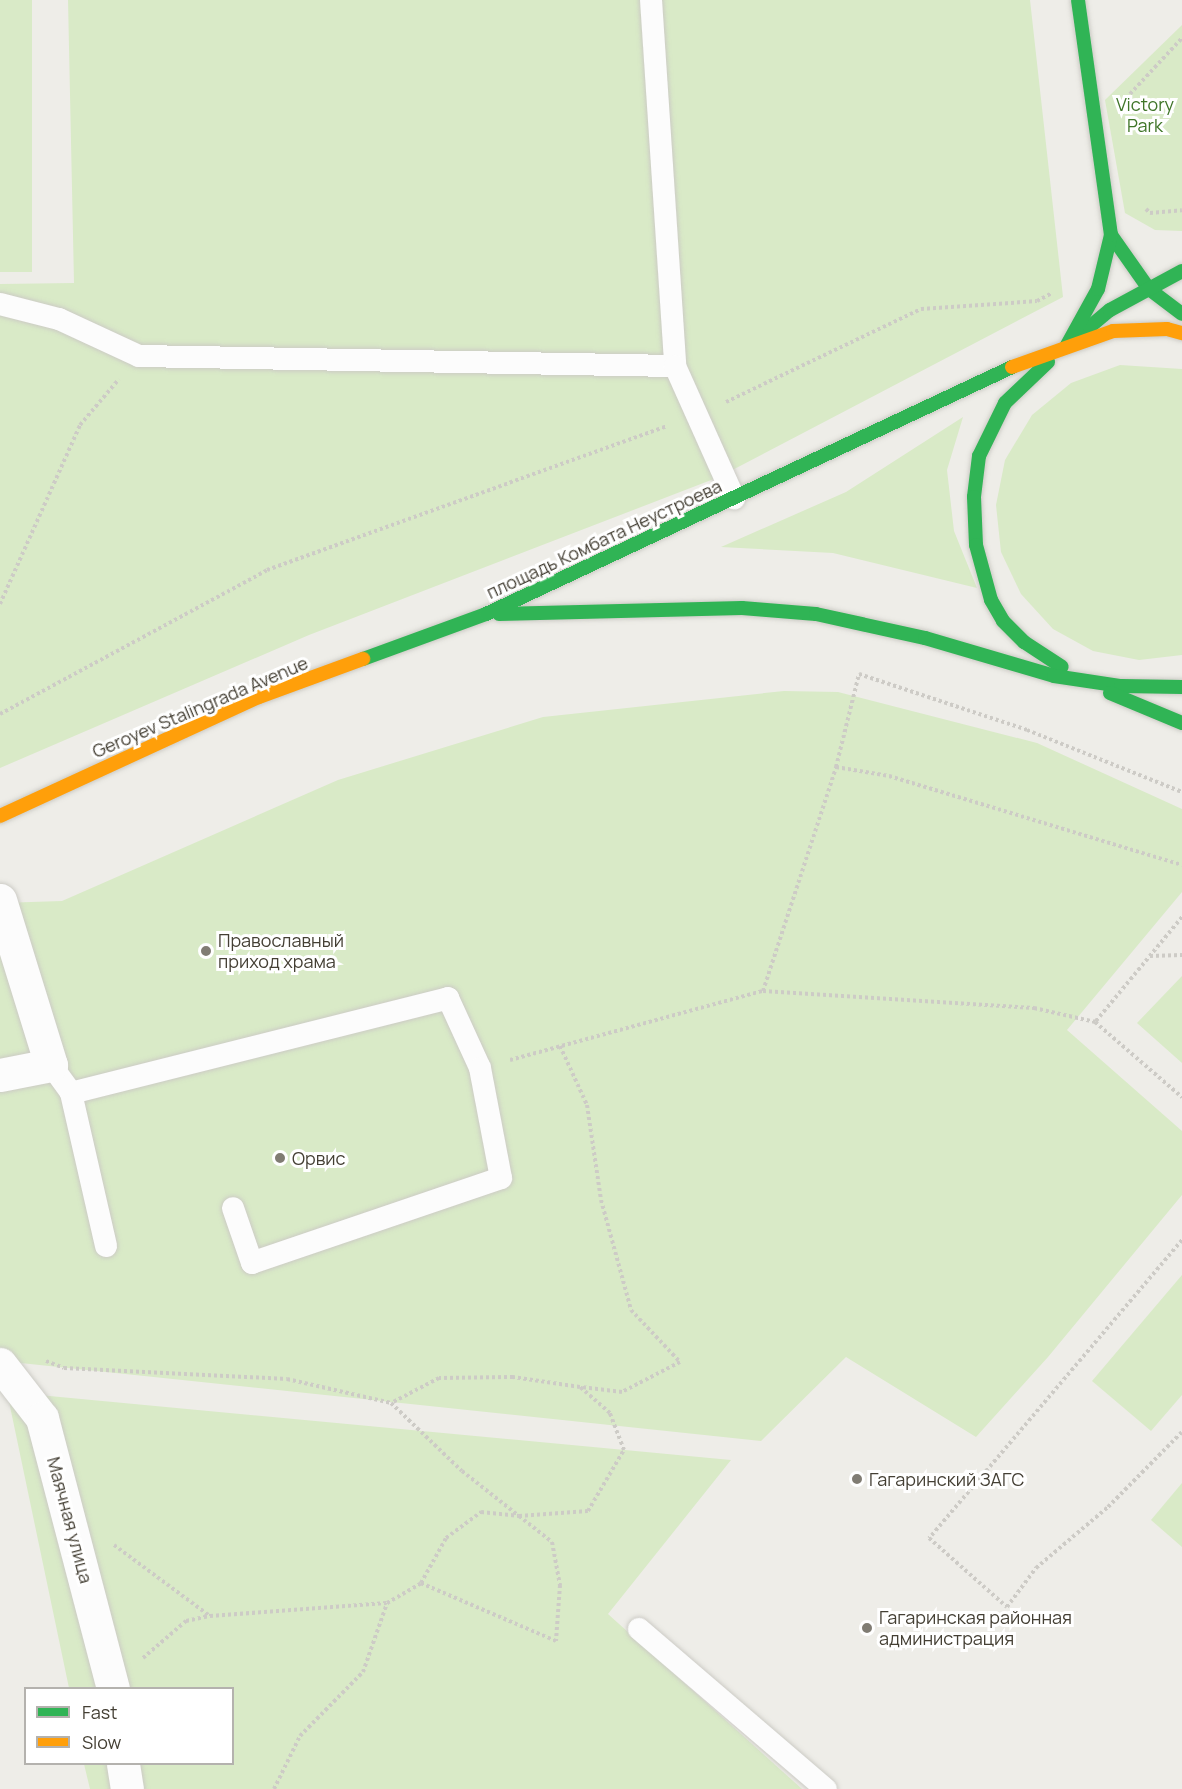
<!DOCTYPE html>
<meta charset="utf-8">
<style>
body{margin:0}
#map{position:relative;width:1182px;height:1789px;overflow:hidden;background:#eeede8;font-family:Manrope,sans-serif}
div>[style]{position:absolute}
.green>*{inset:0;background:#d9eac7;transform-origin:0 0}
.path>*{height:4px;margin-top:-2px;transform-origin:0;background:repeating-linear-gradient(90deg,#cdcbc6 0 3px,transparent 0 6px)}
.roads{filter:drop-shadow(0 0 2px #cccbc5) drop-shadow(0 0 2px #cccbc5)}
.lane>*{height:22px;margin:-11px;padding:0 11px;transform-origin:11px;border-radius:11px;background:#fcfcfc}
.street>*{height:33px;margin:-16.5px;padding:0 16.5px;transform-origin:16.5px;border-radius:16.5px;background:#fcfcfc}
.fast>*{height:14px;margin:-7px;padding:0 7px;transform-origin:7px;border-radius:7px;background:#30b455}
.slow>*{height:14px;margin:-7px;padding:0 7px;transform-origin:7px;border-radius:7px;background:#ff9f0a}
.dots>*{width:16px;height:16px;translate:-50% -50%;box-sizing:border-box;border:3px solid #fff;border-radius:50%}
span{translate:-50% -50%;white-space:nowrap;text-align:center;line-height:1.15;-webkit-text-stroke:6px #fff;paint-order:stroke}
.park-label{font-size:18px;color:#3f7528}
.street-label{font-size:18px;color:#443f34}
.poi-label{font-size:18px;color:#443f34}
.left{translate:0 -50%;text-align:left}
.legend{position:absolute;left:24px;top:1687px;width:210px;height:78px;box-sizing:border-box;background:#fff;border:2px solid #b4b2ae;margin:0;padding:8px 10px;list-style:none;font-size:18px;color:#443f34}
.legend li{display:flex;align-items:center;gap:12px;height:30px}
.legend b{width:30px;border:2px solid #b4b2ae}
</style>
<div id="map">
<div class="green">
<div style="left:0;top:0;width:32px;height:272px"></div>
<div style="clip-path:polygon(68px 0,1030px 0,1063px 297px,719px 477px,309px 635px,0 768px,0 284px,74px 283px)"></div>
<div style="clip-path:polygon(1182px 25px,1182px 231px,1155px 230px,1125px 213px,1105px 100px)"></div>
<div style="clip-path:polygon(1120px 365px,1182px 369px,1182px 655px,1139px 660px,1093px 651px,1053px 629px,1021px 594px,1001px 552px,996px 505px,1005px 460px,1032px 415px,1071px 383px)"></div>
<div style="clip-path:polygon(963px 417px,947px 470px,954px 531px,977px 588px,833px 553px,721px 547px,846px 492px)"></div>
<div style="clip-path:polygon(784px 691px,838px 692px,1037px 743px,1182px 809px,1182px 892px,1067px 1030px,1182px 1131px,1182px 1195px,1048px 1357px,976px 1437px,846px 1357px,761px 1441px,11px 1362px,0 1366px,0 903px,62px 901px,338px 780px,543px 717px)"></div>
<div style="clip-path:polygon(1182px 976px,1182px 1063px,1137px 1023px)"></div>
<div style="clip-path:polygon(1182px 1275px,1182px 1395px,1151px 1431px,1092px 1381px)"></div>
<div style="clip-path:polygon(7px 1392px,731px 1460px,608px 1614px,802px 1789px,90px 1789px,84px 1764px,232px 1764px,232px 1688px,69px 1688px)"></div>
<div style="clip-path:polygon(1182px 1483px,1182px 1547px,1151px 1520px)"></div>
</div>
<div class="path">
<div style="left:1130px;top:94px;width:76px;rotate:-47.1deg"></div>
<div style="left:1146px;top:209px;width:6px;rotate:45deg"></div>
<div style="left:1150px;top:213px;width:32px;rotate:-5deg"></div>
<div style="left:726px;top:402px;width:216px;rotate:-25.5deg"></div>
<div style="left:921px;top:309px;width:116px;rotate:-3.9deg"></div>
<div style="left:1037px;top:301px;width:17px;rotate:-28deg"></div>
<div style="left:0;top:604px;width:196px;rotate:-65.9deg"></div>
<div style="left:80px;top:425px;width:60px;rotate:-49.7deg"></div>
<div style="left:0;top:714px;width:303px;rotate:-28.3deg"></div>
<div style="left:267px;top:570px;width:425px;rotate:-19.8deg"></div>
<div style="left:836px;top:767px;width:96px;rotate:-76.1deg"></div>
<div style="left:859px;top:674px;width:177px;rotate:18.4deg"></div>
<div style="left:1027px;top:730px;width:167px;rotate:21.8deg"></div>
<div style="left:1182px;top:917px;width:136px;rotate:129.6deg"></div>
<div style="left:1095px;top:1022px;width:115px;rotate:40.8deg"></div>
<div style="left:1150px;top:956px;width:32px;rotate:-2deg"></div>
<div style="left:763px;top:991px;width:236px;rotate:-71.9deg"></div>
<div style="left:836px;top:767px;width:54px;rotate:9.6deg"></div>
<div style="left:889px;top:776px;width:306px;rotate:16.9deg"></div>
<div style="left:560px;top:1046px;width:65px;rotate:65.4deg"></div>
<div style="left:587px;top:1105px;width:96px;rotate:81.6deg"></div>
<div style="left:601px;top:1200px;width:114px;rotate:74.7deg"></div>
<div style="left:631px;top:1310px;width:71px;rotate:46.7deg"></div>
<div style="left:680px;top:1362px;width:65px;rotate:152.7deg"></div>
<div style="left:622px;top:1392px;width:41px;rotate:-173deg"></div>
<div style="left:510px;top:1060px;width:262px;rotate:-15.3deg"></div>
<div style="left:763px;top:991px;width:272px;rotate:3.6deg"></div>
<div style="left:1034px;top:1008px;width:63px;rotate:12.9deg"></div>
<div style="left:1182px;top:1240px;width:391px;rotate:130.3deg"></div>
<div style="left:929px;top:1538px;width:104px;rotate:41.5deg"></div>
<div style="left:1007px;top:1607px;width:49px;rotate:-53.4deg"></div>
<div style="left:1036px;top:1568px;width:94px;rotate:-40.3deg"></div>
<div style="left:1108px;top:1507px;width:105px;rotate:-45.4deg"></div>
<div style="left:46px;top:1361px;width:19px;rotate:21deg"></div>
<div style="left:64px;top:1368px;width:223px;rotate:2.8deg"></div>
<div style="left:287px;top:1379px;width:107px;rotate:13deg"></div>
<div style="left:391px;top:1403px;width:98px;rotate:43.8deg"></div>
<div style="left:462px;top:1471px;width:73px;rotate:38.3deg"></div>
<div style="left:519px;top:1516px;width:69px;rotate:-4.1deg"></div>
<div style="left:588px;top:1511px;width:71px;rotate:-59.5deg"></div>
<div style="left:624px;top:1450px;width:40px;rotate:-111deg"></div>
<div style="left:610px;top:1413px;width:40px;rotate:-139deg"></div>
<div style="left:580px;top:1387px;width:68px;rotate:-171.5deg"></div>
<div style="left:513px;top:1377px;width:74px;rotate:179.2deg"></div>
<div style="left:439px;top:1378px;width:54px;rotate:152.5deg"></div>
<div style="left:481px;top:1512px;width:38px;rotate:6deg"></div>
<div style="left:519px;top:1516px;width:42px;rotate:38.2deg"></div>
<div style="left:552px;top:1542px;width:44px;rotate:79.5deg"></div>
<div style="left:560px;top:1585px;width:56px;rotate:94.1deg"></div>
<div style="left:556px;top:1641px;width:147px;rotate:-156.8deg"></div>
<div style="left:421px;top:1583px;width:51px;rotate:-60.9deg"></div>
<div style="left:446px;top:1538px;width:44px;rotate:-36.6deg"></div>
<div style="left:114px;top:1545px;width:119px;rotate:36.5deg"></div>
<div style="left:143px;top:1658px;width:57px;rotate:-40.7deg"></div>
<div style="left:186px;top:1621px;width:25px;rotate:-12deg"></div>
<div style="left:210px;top:1616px;width:177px;rotate:-4.2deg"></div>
<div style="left:387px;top:1603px;width:39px;rotate:-30deg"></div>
<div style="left:274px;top:1789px;width:59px;rotate:-63.9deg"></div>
<div style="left:300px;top:1736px;width:90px;rotate:-45.5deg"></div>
<div style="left:363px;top:1672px;width:73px;rotate:-70.8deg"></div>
</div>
<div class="roads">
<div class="lane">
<div style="left:651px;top:0;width:367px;rotate:86.2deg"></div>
<div style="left:0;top:304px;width:61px;rotate:14.3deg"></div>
<div style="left:59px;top:319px;width:88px;rotate:24.8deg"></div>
<div style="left:139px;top:356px;width:536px;rotate:1.07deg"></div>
<div style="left:675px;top:366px;width:145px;rotate:65.9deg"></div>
<div style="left:51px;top:1065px;width:34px;rotate:54deg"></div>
<div style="left:71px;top:1093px;width:157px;rotate:77.1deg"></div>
<div style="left:71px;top:1093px;width:389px;rotate:-14.1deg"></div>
<div style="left:448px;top:998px;width:77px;rotate:65.4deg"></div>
<div style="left:480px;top:1068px;width:112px;rotate:79.2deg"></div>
<div style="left:501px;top:1178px;width:263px;rotate:161.2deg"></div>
<div style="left:252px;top:1263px;width:58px;rotate:-109.1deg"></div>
<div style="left:639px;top:1629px;width:246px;rotate:40.6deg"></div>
</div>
<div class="street">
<div style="left:0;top:900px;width:173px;rotate:72.8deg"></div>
<div style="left:51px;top:1065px;width:52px;rotate:168.9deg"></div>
<div style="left:0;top:1364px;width:68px;rotate:52.1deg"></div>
<div style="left:42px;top:1418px;width:279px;rotate:75.3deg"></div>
<div style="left:123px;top:1764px;width:25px;rotate:81deg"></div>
</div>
<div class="fast">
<div style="left:1111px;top:235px;width:66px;rotate:54.9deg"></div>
<div style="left:1149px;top:289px;width:41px;rotate:37.1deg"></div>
<div style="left:1080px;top:335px;width:39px;rotate:-40deg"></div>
<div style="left:1110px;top:310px;width:82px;rotate:-28.4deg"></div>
<div style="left:1066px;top:347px;width:66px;rotate:-61.1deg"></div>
<div style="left:1098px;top:289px;width:56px;rotate:-76.5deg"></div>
<div style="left:1111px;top:235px;width:237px;rotate:-98deg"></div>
<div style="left:1048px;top:362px;width:59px;rotate:136.4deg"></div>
<div style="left:1005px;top:403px;width:59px;rotate:116.1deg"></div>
<div style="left:979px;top:456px;width:41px;rotate:97deg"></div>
<div style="left:974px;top:497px;width:48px;rotate:87.6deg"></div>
<div style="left:976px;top:545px;width:57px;rotate:74.7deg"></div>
<div style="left:991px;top:600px;width:24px;rotate:60deg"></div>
<div style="left:1003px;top:621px;width:30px;rotate:45deg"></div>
<div style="left:1024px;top:642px;width:45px;rotate:33.3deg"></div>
<div style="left:499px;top:614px;width:243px;rotate:-1.4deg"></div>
<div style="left:742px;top:608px;width:74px;rotate:4.6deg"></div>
<div style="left:816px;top:614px;width:112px;rotate:12.4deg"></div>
<div style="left:925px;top:638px;width:134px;rotate:16.4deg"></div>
<div style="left:1054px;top:676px;width:68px;rotate:8.5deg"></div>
<div style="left:1121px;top:686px;width:61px;rotate:0.9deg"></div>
<div style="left:363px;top:659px;width:131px;rotate:-20.1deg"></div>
<div style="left:486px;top:614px;width:581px;rotate:-25.15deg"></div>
<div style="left:1110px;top:693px;width:78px;rotate:22.6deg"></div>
</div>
<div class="slow">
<div style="left:1012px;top:367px;width:107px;rotate:-19.6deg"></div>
<div style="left:1113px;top:331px;width:54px;rotate:-2.1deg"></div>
<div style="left:1167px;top:329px;width:16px;rotate:15deg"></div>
<div style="left:0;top:816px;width:285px;rotate:-24.7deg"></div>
<div style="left:259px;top:697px;width:111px;rotate:-20.1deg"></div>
</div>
</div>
<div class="dots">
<div style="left:206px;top:951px;background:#807c73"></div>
<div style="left:280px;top:1158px;background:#807c73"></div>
<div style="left:857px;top:1479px;background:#807c73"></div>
<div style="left:867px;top:1628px;background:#807c73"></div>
</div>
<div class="park-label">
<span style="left:1145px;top:115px">Victory<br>Park</span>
</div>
<div class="street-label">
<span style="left:604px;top:539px;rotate:-25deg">площадь Комбата Неустроева</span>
<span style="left:200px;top:707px;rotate:-23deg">Geroyev Stalingrada Avenue</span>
<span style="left:70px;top:1520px;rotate:75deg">Маячная улица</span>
</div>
<div class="poi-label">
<span class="left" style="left:218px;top:951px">Православный<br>приход храма</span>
<span class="left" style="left:292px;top:1158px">Орвис</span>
<span class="left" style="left:869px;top:1479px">Гагаринский ЗАГС</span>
<span class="left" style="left:879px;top:1628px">Гагаринская районная<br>администрация</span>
</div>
<ul class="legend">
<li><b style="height:8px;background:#30b455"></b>Fast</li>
<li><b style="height:8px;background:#ff9f0a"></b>Slow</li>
</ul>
</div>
